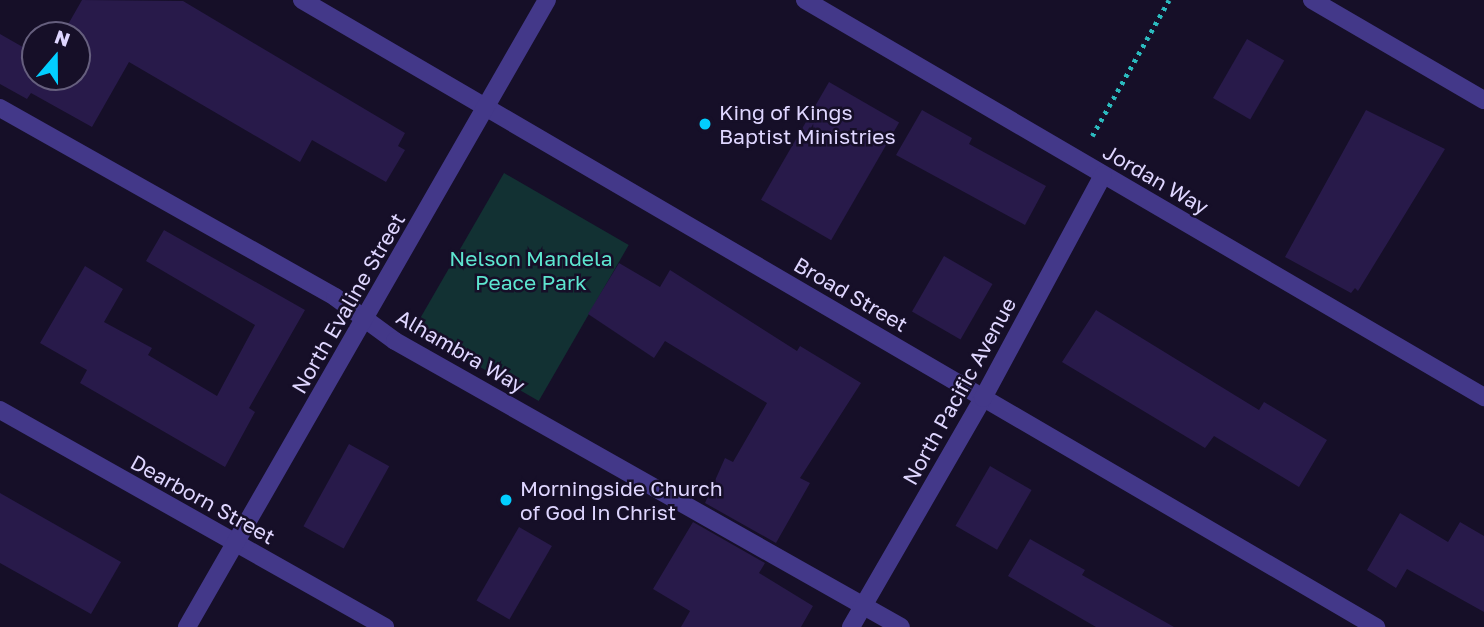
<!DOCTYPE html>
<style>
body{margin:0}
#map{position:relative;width:1484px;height:627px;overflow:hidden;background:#160f28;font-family:"Golos Text",sans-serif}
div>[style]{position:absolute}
.green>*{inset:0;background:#123133;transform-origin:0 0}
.building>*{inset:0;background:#281a4a;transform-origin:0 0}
.path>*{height:4.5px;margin-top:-2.25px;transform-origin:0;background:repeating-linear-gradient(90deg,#2bbabe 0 3.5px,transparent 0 8.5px)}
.service>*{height:18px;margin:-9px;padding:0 9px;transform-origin:9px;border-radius:9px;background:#433889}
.minor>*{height:18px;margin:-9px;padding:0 9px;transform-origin:9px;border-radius:9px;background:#433889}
.dots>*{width:19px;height:19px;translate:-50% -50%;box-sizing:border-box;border:4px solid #160f28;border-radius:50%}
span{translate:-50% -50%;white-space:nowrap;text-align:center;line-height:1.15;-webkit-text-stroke:5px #160f28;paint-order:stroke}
.poi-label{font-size:21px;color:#dfd6ff}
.left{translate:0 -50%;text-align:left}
.street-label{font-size:21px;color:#dfd6ff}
.park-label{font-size:21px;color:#5de5cf}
.north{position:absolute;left:21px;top:21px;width:70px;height:70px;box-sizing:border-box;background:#160f28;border:2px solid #665f7e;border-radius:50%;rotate:20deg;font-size:19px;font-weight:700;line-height:28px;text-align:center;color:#dfd6ff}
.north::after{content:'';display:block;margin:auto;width:24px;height:32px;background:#02ceff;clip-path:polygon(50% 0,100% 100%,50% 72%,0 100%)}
</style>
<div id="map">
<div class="green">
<div style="left:504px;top:173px;width:144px;height:180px;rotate:30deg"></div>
</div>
<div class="building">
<div style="clip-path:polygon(82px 0,183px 1px,405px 133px,398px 146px,405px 150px,386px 182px,312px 140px,300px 162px,129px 62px,92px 127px,31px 93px,27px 99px,0 84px,0 34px,35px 54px,35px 77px,77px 77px,77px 35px,62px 35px)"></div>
<div style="left:1247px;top:39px;width:43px;height:68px;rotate:30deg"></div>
<div style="left:829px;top:82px;width:81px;height:136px;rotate:30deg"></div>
<div style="clip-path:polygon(922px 110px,972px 138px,969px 144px,1046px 186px,1025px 225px,896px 155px)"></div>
<div style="clip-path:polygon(1366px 110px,1445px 149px,1358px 291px,1355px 288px,1351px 293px,1285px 257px)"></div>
<div style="clip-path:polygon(164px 230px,305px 310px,249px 408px,255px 412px,225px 467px,80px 383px,87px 370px,40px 343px,85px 266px,123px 289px,104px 322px,152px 348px,148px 355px,217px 396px,255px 325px,146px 261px)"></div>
<div style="left:944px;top:256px;width:56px;height:64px;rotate:30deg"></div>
<div style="clip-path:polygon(619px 263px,660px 287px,670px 270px,797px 351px,800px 346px,861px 383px,800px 478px,810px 483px,776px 543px,705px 503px,725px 458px,733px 462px,767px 403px,665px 341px,654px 358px,588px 314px)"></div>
<div style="clip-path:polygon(1096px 310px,1259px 410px,1264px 402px,1327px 440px,1299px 487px,1214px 436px,1205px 448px,1062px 362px)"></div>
<div style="left:349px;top:444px;width:46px;height:94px;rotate:29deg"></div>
<div style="left:990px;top:466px;width:48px;height:69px;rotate:30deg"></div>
<div style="clip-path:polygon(0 493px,121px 562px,91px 614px,0 563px)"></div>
<div style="clip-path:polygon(1400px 513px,1448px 542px,1460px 522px,1484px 536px,1484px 612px,1407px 569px,1396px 588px,1367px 570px)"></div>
<div style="clip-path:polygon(693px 522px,765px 563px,759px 573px,813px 606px,801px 627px,681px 627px,690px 611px,653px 589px)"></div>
<div style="left:519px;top:527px;width:38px;height:85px;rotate:30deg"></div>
<div style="clip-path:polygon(1030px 539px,1085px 570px,1082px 575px,1174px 627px,1096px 627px,1008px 576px)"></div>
</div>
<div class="path">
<div style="left:1092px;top:136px;width:156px;rotate:-60.5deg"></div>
</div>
<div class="service">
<div style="left:805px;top:0;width:787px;rotate:30.31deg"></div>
<div style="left:0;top:108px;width:385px;rotate:29.4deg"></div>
<div style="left:335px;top:297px;width:74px;rotate:36.3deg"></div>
<div style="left:395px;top:341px;width:581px;rotate:29.48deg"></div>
</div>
<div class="minor">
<div style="left:302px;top:0;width:1244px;rotate:30.28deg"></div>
<div style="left:1312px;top:0;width:199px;rotate:30.2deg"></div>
<div style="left:0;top:410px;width:442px;rotate:29.4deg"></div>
<div style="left:187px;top:627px;width:723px;rotate:-60.14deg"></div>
<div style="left:851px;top:627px;width:264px;rotate:-60deg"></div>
<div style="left:983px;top:398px;width:253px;rotate:-61.7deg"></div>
</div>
<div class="dots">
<div style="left:705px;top:124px;background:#02ceff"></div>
<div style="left:506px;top:500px;background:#02ceff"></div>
</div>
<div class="poi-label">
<span class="left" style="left:719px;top:124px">King of Kings<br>Baptist Ministries</span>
<span class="left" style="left:520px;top:500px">Morningside Church<br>of God In Christ</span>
</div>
<div class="street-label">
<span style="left:1156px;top:179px;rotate:30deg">Jordan Way</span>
<span style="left:851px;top:294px;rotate:30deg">Broad Street</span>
<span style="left:348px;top:303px;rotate:-60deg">North Evaline Street</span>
<span style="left:461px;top:351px;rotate:30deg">Alhambra Way</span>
<span style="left:959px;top:391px;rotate:-61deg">North Pacific Avenue</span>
<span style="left:203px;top:499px;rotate:29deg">Dearborn Street</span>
</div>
<div class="park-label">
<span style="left:531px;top:270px">Nelson Mandela<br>Peace Park</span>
</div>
<div class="north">N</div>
</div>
